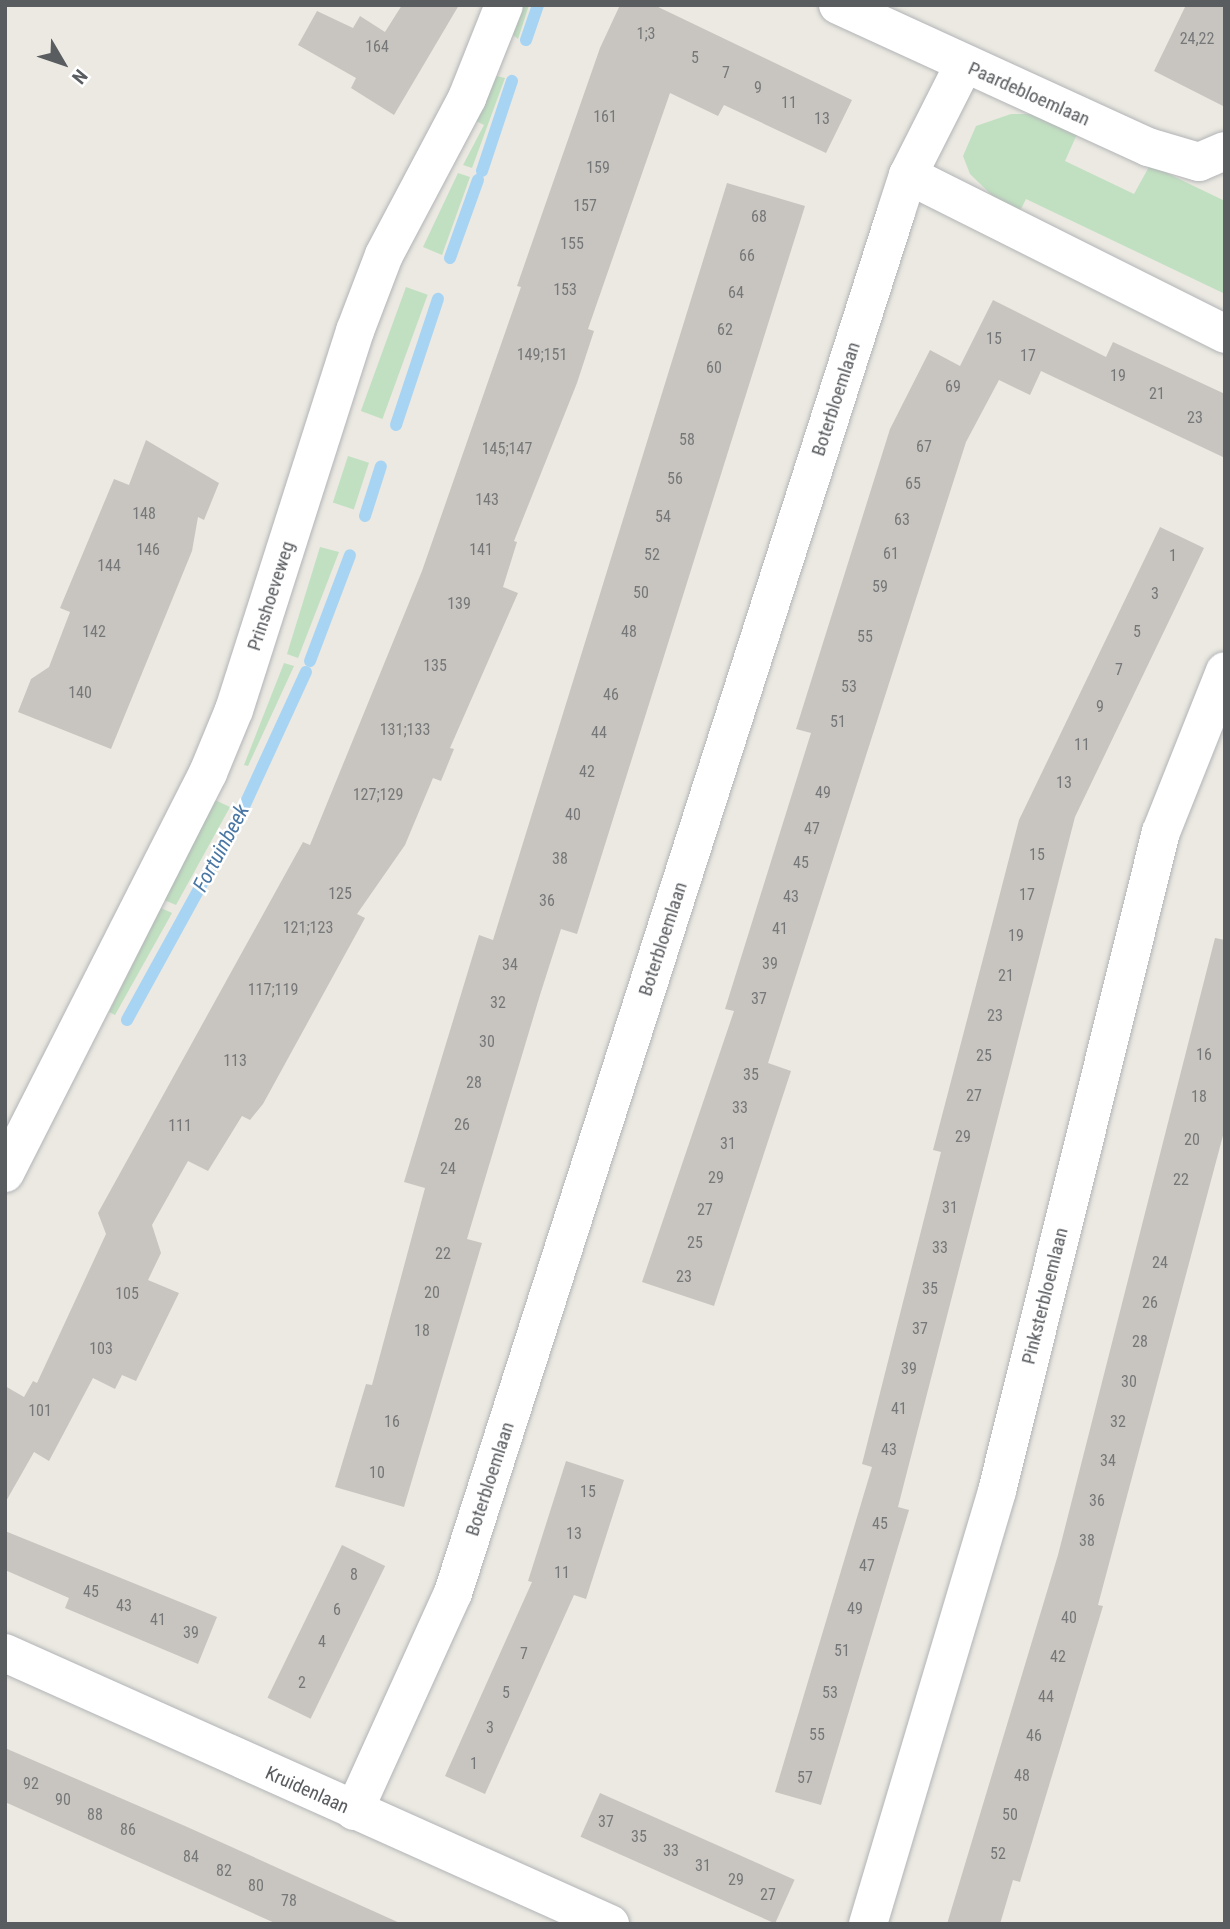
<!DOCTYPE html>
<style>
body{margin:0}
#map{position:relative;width:1230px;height:1929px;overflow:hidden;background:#ebe9e1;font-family:"Roboto Condensed",sans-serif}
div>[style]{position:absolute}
.green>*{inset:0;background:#c1e0c1;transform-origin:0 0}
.stream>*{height:12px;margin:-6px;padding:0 6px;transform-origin:6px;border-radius:6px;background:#a8d4f4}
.building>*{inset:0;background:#c8c5c0;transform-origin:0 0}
.roads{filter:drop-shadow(0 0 2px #b2b4b7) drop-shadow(0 0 2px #b2b4b7)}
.minor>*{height:38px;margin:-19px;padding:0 19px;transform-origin:19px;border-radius:19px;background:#fff}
span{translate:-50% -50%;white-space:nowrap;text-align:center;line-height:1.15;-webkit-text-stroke:5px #fff;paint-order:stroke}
.number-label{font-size:16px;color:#767778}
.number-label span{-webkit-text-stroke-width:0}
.street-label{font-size:19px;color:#5a5d60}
.water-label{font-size:21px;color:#4976a3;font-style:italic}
.frame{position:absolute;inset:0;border:7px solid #5a5d60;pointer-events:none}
.north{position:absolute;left:28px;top:28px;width:70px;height:70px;-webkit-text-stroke:5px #fff;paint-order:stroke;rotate:129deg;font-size:19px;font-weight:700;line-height:28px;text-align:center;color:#5a5d60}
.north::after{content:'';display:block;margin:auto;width:24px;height:32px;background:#5a5d60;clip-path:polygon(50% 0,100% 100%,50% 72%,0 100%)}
</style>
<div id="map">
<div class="green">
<div style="clip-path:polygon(523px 5px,529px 5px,518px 39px,513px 35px)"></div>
<div style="clip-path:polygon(496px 76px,505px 78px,472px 168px,463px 165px,484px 125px,474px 120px)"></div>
<div style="clip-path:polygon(1011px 114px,1031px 114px,1078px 132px,1065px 161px,1134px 194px,1150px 165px,1225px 201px,1223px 293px,1026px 199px,1018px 215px,1005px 208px,970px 174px,963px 156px,976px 126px)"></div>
<div style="clip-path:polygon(458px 173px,470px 177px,442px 255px,423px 247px)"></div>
<div style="left:406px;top:287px;width:23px;height:132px;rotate:20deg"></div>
<div style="left:348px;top:456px;width:22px;height:49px;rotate:18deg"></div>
<div style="clip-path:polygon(320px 547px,339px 552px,298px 658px,287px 654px)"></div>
<div style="clip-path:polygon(284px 663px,294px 666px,248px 766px,244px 765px)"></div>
<div style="clip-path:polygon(215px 800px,230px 807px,176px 905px,164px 900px)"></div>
<div style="clip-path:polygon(161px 908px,172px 913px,115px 1015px,109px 1012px)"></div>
</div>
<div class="stream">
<div style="left:526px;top:40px;width:37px;rotate:-71deg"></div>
<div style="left:482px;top:171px;width:95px;rotate:-71.6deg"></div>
<div style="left:450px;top:258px;width:83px;rotate:-70.3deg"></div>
<div style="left:396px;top:425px;width:133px;rotate:-71.6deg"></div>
<div style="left:365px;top:516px;width:52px;rotate:-72.3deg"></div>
<div style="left:310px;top:661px;width:113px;rotate:-69.3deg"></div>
<div style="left:127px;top:1020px;width:239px;rotate:-61.2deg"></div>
<div style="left:242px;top:811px;width:153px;rotate:-65.3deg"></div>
</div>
<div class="building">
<div style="clip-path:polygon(402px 5px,459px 5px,394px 115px,351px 88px,356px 78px,298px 45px,317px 11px,353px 28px,360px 16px,385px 32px)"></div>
<div style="clip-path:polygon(620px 5px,654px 5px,852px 100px,826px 153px,724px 105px,718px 116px,670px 93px,588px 329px,594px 331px,577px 383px,514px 541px,517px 542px,503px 587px,518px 593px,450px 748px,454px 749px,441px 781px,433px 778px,405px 845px,357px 914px,365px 918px,263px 1104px,250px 1120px,242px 1116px,208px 1171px,188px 1161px,152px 1225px,161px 1253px,148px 1280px,179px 1293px,136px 1381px,122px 1375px,115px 1389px,93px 1378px,49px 1461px,34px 1452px,5px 1503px,5px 1386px,24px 1397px,33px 1381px,37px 1383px,106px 1234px,98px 1213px,303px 842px,310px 845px,422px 571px,521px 287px,517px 286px,542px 214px,600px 48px)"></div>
<div style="clip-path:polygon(1186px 5px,1225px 5px,1225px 107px,1154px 71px)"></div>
<div style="clip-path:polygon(727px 183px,805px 206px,577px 934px,561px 929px,540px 995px,467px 1239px,482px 1243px,404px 1507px,335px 1487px,366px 1384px,372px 1385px,425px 1188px,404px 1182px,479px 935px,493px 940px)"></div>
<div style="clip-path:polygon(993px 300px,1106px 357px,1113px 342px,1225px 394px,1225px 458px,1041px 371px,1030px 395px,999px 380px,966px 442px,768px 1063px,791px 1071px,714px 1306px,642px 1282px,734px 1011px,725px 1009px,811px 733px,796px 729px,890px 429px,930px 350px,960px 366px)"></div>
<div style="clip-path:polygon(146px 440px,219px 483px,204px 520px,198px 517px,192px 551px,111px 749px,18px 712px,31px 679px,49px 667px,70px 612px,60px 608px,114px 479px,129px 485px)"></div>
<div style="clip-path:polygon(1160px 527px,1204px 548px,1075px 817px,898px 1507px,909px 1510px,821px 1805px,775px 1792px,872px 1467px,862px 1464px,941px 1152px,933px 1150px,996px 909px,1019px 820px)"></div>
<div style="clip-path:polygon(1215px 938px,1225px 940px,1225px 1128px,1098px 1605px,1103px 1606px,1020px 1882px,1013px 1880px,1000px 1924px,947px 1924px,1058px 1555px)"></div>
<div style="clip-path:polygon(566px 1461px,624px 1480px,586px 1599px,574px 1595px,485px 1794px,445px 1776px,532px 1582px,528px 1581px)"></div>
<div style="clip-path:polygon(5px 1531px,217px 1617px,198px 1664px,65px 1608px,69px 1598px,5px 1570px)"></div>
<div style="left:342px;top:1545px;width:48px;height:170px;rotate:26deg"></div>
<div style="clip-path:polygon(5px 1748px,185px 1826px,402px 1924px,277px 1924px,5px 1802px)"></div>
<div style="left:600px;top:1793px;width:213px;height:48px;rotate:24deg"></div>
</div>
<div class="roads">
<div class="minor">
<div style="left:838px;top:5px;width:341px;rotate:24.6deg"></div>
<div style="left:1148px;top:147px;width:53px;rotate:16.4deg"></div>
<div style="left:1199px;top:162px;width:28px;rotate:-23deg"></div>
<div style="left:908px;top:175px;width:355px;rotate:26.6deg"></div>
<div style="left:5px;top:1173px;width:449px;rotate:-63.1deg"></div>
<div style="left:208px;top:773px;width:68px;rotate:-67.6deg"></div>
<div style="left:234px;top:710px;width:398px;rotate:-72.3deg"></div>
<div style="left:355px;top:331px;width:81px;rotate:-69.1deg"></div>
<div style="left:384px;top:255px;width:178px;rotate:-62.1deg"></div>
<div style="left:467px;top:98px;width:100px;rotate:-68.3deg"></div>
<div style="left:5px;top:1653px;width:663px;rotate:24.13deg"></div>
<div style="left:354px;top:1811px;width:239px;rotate:-65.6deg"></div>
<div style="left:453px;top:1593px;width:1450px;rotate:-72.21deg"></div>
<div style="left:896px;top:212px;width:39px;rotate:-72deg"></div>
<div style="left:908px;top:175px;width:124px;rotate:-63.2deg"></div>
<div style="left:868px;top:1924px;width:452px;rotate:-73.4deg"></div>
<div style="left:997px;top:1491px;width:679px;rotate:-76.03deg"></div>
<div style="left:1161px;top:832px;width:173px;rotate:-68.3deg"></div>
</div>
</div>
<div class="number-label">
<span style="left:646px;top:34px">1;3</span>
<span style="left:1197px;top:39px">24,22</span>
<span style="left:377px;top:47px">164</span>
<span style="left:695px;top:58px">5</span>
<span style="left:726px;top:73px">7</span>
<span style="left:758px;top:88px">9</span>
<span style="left:789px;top:103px">11</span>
<span style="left:605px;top:117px">161</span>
<span style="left:822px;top:119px">13</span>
<span style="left:598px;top:168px">159</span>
<span style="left:585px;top:206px">157</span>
<span style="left:759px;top:217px">68</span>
<span style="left:572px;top:244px">155</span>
<span style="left:747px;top:256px">66</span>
<span style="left:565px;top:290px">153</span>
<span style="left:736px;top:293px">64</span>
<span style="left:725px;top:330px">62</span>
<span style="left:994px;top:339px">15</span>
<span style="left:542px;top:355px">149;151</span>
<span style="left:1028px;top:356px">17</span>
<span style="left:714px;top:368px">60</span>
<span style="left:1118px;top:376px">19</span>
<span style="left:953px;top:387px">69</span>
<span style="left:1157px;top:394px">21</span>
<span style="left:1195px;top:418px">23</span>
<span style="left:687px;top:440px">58</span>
<span style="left:924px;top:447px">67</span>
<span style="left:507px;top:449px">145;147</span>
<span style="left:675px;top:479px">56</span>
<span style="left:913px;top:484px">65</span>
<span style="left:487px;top:500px">143</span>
<span style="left:144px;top:514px">148</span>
<span style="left:663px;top:517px">54</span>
<span style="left:902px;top:520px">63</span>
<span style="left:148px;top:550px">146</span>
<span style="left:481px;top:550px">141</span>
<span style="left:891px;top:554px">61</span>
<span style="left:652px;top:555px">52</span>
<span style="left:1173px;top:556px">1</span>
<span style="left:109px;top:566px">144</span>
<span style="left:880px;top:587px">59</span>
<span style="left:641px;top:593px">50</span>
<span style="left:1155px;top:594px">3</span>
<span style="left:459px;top:604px">139</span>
<span style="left:94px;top:632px">142</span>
<span style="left:629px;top:632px">48</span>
<span style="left:1137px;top:632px">5</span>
<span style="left:865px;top:637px">55</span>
<span style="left:435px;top:666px">135</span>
<span style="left:1119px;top:670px">7</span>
<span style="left:849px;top:687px">53</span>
<span style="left:80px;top:693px">140</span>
<span style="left:611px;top:695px">46</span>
<span style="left:1100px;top:707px">9</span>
<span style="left:838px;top:722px">51</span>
<span style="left:405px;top:730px">131;133</span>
<span style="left:599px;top:733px">44</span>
<span style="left:1082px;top:745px">11</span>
<span style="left:587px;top:772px">42</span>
<span style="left:1064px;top:783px">13</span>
<span style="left:823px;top:793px">49</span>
<span style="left:378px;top:795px">127;129</span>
<span style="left:573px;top:815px">40</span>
<span style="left:812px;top:829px">47</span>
<span style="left:1037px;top:855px">15</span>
<span style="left:560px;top:859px">38</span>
<span style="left:801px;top:863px">45</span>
<span style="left:340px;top:894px">125</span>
<span style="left:1027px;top:895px">17</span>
<span style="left:791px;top:897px">43</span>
<span style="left:547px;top:901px">36</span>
<span style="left:308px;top:928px">121;123</span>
<span style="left:780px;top:929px">41</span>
<span style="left:1016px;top:936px">19</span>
<span style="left:770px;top:964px">39</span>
<span style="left:510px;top:965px">34</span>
<span style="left:1006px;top:976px">21</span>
<span style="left:273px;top:990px">117;119</span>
<span style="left:759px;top:999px">37</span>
<span style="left:498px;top:1003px">32</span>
<span style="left:995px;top:1016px">23</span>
<span style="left:487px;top:1042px">30</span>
<span style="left:1204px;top:1055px">16</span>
<span style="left:984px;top:1056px">25</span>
<span style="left:235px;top:1061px">113</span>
<span style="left:751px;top:1075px">35</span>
<span style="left:474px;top:1083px">28</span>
<span style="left:974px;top:1096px">27</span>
<span style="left:1199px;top:1097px">18</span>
<span style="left:740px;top:1108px">33</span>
<span style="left:462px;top:1125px">26</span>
<span style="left:180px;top:1126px">111</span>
<span style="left:963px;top:1137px">29</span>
<span style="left:1192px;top:1140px">20</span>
<span style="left:728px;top:1144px">31</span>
<span style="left:448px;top:1169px">24</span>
<span style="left:716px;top:1178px">29</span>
<span style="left:1181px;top:1180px">22</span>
<span style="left:950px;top:1208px">31</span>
<span style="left:705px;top:1210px">27</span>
<span style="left:695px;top:1243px">25</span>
<span style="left:940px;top:1248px">33</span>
<span style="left:443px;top:1254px">22</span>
<span style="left:1160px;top:1263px">24</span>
<span style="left:684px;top:1277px">23</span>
<span style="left:930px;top:1289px">35</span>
<span style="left:432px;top:1293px">20</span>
<span style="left:127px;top:1294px">105</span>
<span style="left:1150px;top:1303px">26</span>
<span style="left:920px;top:1329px">37</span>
<span style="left:422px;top:1331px">18</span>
<span style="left:1140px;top:1342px">28</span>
<span style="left:101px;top:1349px">103</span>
<span style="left:909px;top:1369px">39</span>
<span style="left:1129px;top:1382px">30</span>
<span style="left:899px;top:1409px">41</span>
<span style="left:40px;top:1411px">101</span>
<span style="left:392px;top:1422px">16</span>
<span style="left:1118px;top:1422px">32</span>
<span style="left:889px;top:1450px">43</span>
<span style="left:1108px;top:1461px">34</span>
<span style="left:377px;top:1473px">10</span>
<span style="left:588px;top:1492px">15</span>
<span style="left:1097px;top:1501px">36</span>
<span style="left:880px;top:1524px">45</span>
<span style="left:574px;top:1534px">13</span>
<span style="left:1087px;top:1541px">38</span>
<span style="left:867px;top:1566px">47</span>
<span style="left:562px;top:1573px">11</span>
<span style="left:354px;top:1575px">8</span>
<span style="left:91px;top:1592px">45</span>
<span style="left:124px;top:1606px">43</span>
<span style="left:855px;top:1609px">49</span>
<span style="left:337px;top:1610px">6</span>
<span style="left:1069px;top:1618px">40</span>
<span style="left:158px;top:1620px">41</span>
<span style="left:191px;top:1633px">39</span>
<span style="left:322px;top:1642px">4</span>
<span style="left:842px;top:1651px">51</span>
<span style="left:524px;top:1654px">7</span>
<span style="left:1058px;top:1657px">42</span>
<span style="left:302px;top:1683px">2</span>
<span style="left:506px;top:1693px">5</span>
<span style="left:830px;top:1693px">53</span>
<span style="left:1046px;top:1697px">44</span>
<span style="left:490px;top:1728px">3</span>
<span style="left:817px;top:1735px">55</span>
<span style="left:1034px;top:1736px">46</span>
<span style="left:474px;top:1764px">1</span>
<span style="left:1022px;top:1776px">48</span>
<span style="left:805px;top:1778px">57</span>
<span style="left:31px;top:1784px">92</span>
<span style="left:63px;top:1800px">90</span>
<span style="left:95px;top:1815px">88</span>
<span style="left:1010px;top:1815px">50</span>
<span style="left:606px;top:1822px">37</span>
<span style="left:128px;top:1830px">86</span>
<span style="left:639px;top:1837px">35</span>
<span style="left:671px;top:1851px">33</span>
<span style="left:998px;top:1854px">52</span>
<span style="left:191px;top:1857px">84</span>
<span style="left:703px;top:1866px">31</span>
<span style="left:224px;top:1871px">82</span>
<span style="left:736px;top:1880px">29</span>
<span style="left:256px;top:1886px">80</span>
<span style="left:768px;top:1895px">27</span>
<span style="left:289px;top:1901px">78</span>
</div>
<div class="street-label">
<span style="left:1029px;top:94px;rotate:24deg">Paardebloemlaan</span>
<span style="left:836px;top:399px;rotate:-72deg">Boterbloemlaan</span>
<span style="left:271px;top:596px;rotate:-72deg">Prinshoeveweg</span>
<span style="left:663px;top:939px;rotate:-72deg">Boterbloemlaan</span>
<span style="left:1045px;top:1296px;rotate:-76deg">Pinksterbloemlaan</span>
<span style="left:490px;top:1479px;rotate:-72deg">Boterbloemlaan</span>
<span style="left:307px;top:1790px;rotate:24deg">Kruidenlaan</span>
</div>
<div class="water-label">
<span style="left:221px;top:848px;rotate:-62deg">Fortuinbeek</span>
</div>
<div class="frame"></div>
<div class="north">N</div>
</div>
